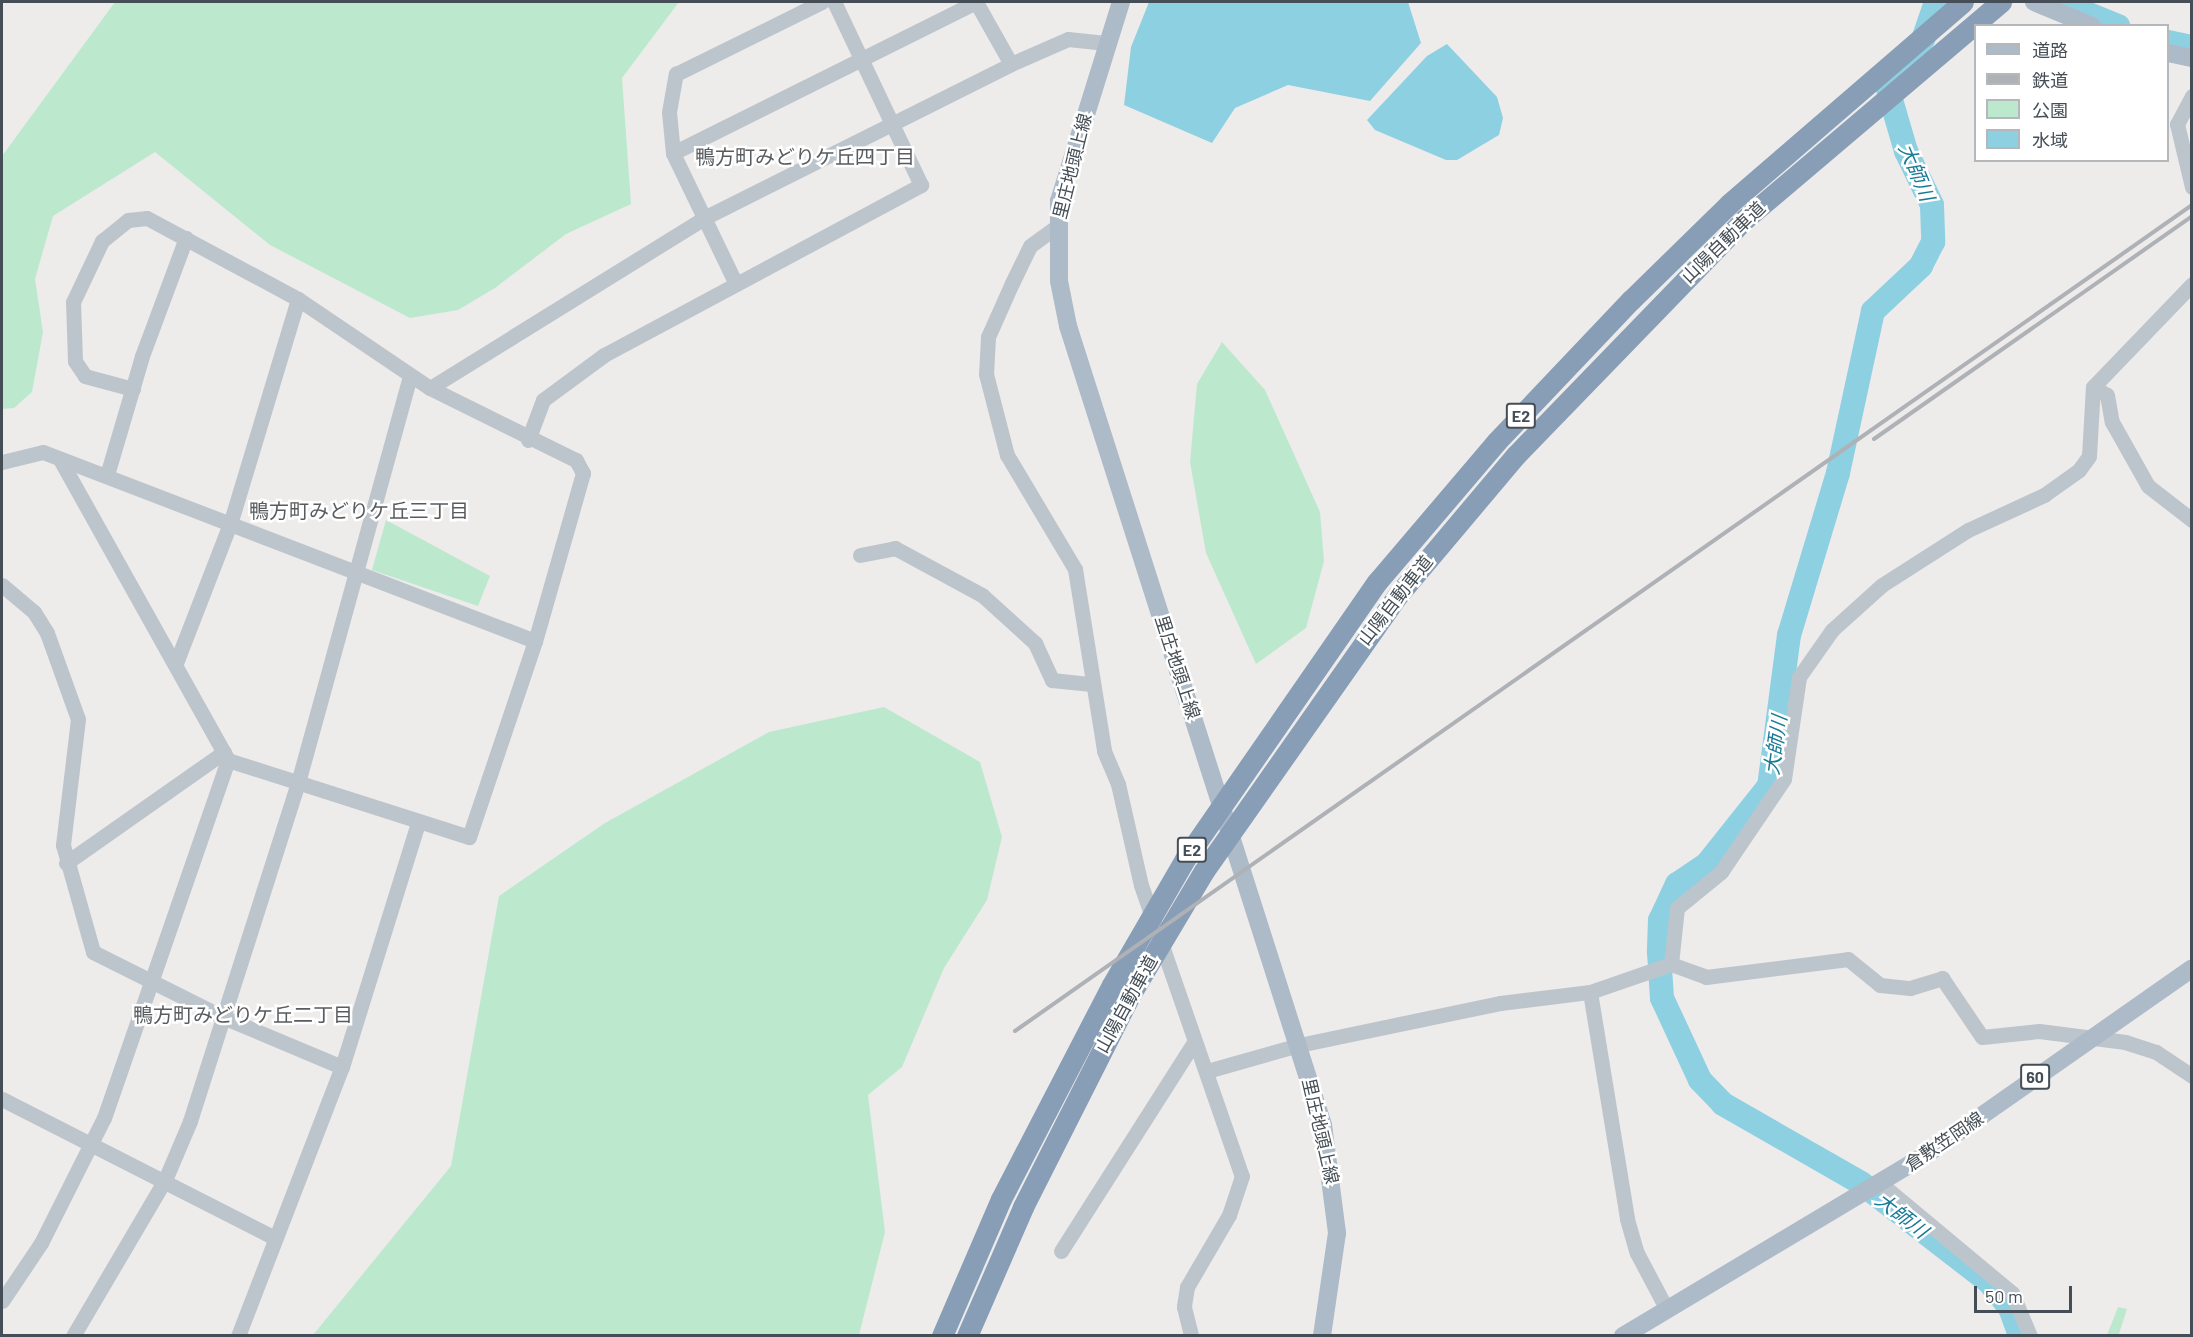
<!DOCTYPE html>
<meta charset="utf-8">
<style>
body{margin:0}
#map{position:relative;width:2193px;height:1337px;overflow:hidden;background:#eeebeb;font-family:Barlow,"Noto Sans JP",sans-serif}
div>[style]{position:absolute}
.green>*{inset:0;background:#bce9ce}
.water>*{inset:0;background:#8dd0e2}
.river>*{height:24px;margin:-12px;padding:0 12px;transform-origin:12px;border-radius:12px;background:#8dd0e2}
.minor>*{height:15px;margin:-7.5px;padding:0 7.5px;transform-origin:7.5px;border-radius:7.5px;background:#bdc5cc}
.major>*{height:18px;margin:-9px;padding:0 9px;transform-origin:9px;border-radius:9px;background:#adbac8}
.highway>*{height:21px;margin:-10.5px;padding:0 10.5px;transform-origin:10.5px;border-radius:10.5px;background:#879eb6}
.rail>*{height:4px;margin:-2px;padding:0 2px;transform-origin:2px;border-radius:2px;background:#aeb1b5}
span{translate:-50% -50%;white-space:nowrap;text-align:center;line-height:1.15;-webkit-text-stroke:5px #fff;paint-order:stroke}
.shield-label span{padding:2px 4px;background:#fff;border:2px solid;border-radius:4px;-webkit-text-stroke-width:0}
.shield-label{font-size:16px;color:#454e56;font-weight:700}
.street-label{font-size:18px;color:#454e56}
.neighbourhood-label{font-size:20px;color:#595c5f}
.water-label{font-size:20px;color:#197b96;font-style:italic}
.frame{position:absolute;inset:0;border:3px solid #454e56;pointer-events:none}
.legend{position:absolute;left:1974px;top:24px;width:195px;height:138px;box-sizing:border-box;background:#fff;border:2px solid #b5b8bb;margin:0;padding:8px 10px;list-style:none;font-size:18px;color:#454e56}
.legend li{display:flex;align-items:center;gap:12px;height:30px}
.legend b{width:30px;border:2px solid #b5b8bb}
.scale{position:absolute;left:1974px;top:1286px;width:98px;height:27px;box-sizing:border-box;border:3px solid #454e56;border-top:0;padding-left:8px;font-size:18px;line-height:21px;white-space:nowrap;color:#454e56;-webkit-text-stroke:4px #fff;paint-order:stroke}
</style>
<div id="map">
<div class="green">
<div style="clip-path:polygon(115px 2px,679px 2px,622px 78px,631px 204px,566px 234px,495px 288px,458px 310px,410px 318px,270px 245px,155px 152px,53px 216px,35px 279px,43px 332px,32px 392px,14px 408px,2px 409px,2px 156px)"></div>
<div style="clip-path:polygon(1222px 342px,1265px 390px,1320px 512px,1324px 561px,1306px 628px,1256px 664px,1206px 553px,1190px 462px,1197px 384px)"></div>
<div style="clip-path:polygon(386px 520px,490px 576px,478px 606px,372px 570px)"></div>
<div style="clip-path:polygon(884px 707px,980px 762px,1002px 837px,987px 900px,944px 968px,902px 1067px,868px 1095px,885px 1232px,859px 1335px,313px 1335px,451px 1166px,499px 896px,605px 823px,769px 732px)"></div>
<div style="clip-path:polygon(2118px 1307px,2127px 1309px,2119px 1334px,2124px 1335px,2107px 1335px)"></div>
</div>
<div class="water">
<div style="clip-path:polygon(1149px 2px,1408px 2px,1421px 43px,1370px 101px,1288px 85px,1235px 108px,1212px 143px,1124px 105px,1131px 47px)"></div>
<div style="clip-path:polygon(1447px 44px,1497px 97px,1503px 118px,1499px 135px,1457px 160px,1446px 160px,1375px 130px,1367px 120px,1427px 56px)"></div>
</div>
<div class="river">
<div style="left:1936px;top:2px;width:39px;rotate:109deg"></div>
<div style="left:1923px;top:39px;width:59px;rotate:127.5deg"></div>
<div style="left:1887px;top:86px;width:68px;rotate:73.7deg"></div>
<div style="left:1906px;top:151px;width:60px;rotate:64.3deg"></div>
<div style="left:1932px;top:205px;width:37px;rotate:88deg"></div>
<div style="left:1933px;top:242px;width:27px;rotate:117deg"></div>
<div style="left:1921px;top:266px;width:66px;rotate:136.8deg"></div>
<div style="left:1873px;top:311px;width:166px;rotate:102.2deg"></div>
<div style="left:1838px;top:473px;width:169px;rotate:106.8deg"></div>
<div style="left:1789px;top:635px;width:152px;rotate:97.5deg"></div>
<div style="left:1769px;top:786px;width:100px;rotate:128.5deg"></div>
<div style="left:1707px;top:864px;width:36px;rotate:146deg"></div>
<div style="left:1677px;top:884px;width:40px;rotate:115deg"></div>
<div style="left:1660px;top:920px;width:32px;rotate:92deg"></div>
<div style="left:1659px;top:952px;width:46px;rotate:86.3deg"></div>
<div style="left:1662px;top:998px;width:90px;rotate:65.1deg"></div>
<div style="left:1700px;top:1080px;width:33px;rotate:46deg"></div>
<div style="left:1723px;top:1104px;width:159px;rotate:29.8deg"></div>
<div style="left:1861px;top:1183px;width:162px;rotate:37.7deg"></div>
<div style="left:1989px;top:1282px;width:33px;rotate:51deg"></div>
<div style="left:2010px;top:1308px;width:30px;rotate:70deg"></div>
<div style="left:2059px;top:2px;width:64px;rotate:22.1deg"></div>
<div style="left:2168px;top:42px;width:25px;rotate:12deg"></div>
</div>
<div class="minor">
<div style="left:976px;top:2px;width:71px;rotate:60.6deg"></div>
<div style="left:2192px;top:96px;width:32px;rotate:118deg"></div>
<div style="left:2177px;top:124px;width:65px;rotate:76.6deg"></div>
<div style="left:673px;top:153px;width:339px;rotate:-26.5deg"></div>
<div style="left:1056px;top:227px;width:32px;rotate:144deg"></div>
<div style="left:1030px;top:246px;width:41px;rotate:115.9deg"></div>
<div style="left:1012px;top:283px;width:59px;rotate:114deg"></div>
<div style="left:988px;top:337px;width:37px;rotate:93deg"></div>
<div style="left:986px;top:374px;width:84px;rotate:75.5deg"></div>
<div style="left:1007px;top:455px;width:133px;rotate:59.2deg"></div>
<div style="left:1075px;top:569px;width:184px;rotate:80.9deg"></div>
<div style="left:1104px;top:751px;width:36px;rotate:67deg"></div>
<div style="left:1118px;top:784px;width:104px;rotate:77.2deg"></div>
<div style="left:1141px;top:885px;width:308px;rotate:70.9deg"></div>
<div style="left:1242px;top:1176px;width:41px;rotate:108.4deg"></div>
<div style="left:1229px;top:1215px;width:83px;rotate:120.3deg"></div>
<div style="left:1187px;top:1287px;width:20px;rotate:99deg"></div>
<div style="left:1184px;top:1307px;width:30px;rotate:76deg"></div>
<div style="left:735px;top:282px;width:143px;rotate:-115.7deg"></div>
<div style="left:673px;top:153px;width:41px;rotate:-95.6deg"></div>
<div style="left:669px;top:112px;width:39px;rotate:-80deg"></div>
<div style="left:676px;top:74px;width:163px;rotate:-26.3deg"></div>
<div style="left:2093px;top:387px;width:16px;rotate:30deg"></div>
<div style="left:2107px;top:395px;width:27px;rotate:80deg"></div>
<div style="left:2112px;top:422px;width:73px;rotate:60.6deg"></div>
<div style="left:2148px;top:486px;width:56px;rotate:37.7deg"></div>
<div style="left:430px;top:388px;width:322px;rotate:-31.8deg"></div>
<div style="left:704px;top:218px;width:343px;rotate:-26.6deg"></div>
<div style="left:1011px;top:64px;width:62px;rotate:-23.7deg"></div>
<div style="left:1068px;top:39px;width:38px;rotate:6deg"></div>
<div style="left:133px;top:389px;width:50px;rotate:-164.8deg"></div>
<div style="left:85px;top:376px;width:18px;rotate:-124deg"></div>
<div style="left:75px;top:361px;width:59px;rotate:-91.9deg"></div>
<div style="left:73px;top:302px;width:68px;rotate:-64.6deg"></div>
<div style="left:102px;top:241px;width:33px;rotate:-39deg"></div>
<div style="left:128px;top:220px;width:19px;rotate:-6deg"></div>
<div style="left:147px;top:218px;width:171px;rotate:28.2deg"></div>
<div style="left:298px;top:299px;width:159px;rotate:34deg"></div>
<div style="left:430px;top:388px;width:163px;rotate:26.3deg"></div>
<div style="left:576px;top:460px;width:15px;rotate:62deg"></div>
<div style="left:583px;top:473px;width:175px;rotate:105.9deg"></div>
<div style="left:535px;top:641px;width:207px;rotate:108.6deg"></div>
<div style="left:469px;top:837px;width:253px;rotate:-162.3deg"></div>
<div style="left:528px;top:440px;width:43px;rotate:-69.4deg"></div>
<div style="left:543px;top:400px;width:76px;rotate:-36.4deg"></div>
<div style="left:604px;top:355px;width:360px;rotate:-28.2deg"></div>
<div style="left:921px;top:185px;width:203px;rotate:-115.4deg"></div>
<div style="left:2px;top:462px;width:42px;rotate:-13.7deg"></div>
<div style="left:43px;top:452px;width:527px;rotate:21.01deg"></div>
<div style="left:107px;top:475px;width:124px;rotate:-73.6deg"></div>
<div style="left:142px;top:356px;width:126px;rotate:-69.6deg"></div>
<div style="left:860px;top:555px;width:36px;rotate:-11deg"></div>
<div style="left:895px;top:548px;width:99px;rotate:28.4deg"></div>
<div style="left:982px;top:595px;width:72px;rotate:42.2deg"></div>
<div style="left:1035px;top:643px;width:41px;rotate:65.3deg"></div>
<div style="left:1052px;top:680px;width:37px;rotate:6deg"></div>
<div style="left:2px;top:585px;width:42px;rotate:40.2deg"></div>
<div style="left:34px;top:612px;width:25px;rotate:58deg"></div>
<div style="left:47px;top:633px;width:91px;rotate:70.2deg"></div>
<div style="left:78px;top:719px;width:127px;rotate:96.8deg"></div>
<div style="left:63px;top:845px;width:111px;rotate:74.3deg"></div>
<div style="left:93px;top:952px;width:145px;rotate:26.6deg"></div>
<div style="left:223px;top:1017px;width:129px;rotate:22.8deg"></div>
<div style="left:176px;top:663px;width:152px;rotate:-68.8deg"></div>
<div style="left:231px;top:521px;width:232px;rotate:-73.2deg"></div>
<div style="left:66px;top:863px;width:193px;rotate:-35.1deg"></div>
<div style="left:1671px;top:964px;width:56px;rotate:-83.9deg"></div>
<div style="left:1677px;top:908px;width:57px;rotate:-39.3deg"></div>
<div style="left:1721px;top:872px;width:112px;rotate:-55.9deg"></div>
<div style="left:1784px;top:779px;width:103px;rotate:-81.6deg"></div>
<div style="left:1799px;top:677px;width:57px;rotate:-54.9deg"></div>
<div style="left:1832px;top:630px;width:67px;rotate:-42deg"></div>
<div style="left:1882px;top:585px;width:102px;rotate:-32.6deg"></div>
<div style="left:1968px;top:530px;width:84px;rotate:-24.7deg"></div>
<div style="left:2044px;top:495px;width:43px;rotate:-35.5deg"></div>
<div style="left:2079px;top:470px;width:17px;rotate:-54deg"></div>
<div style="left:2089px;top:456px;width:69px;rotate:-86.7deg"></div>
<div style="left:2093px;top:387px;width:143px;rotate:-46.1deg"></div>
<div style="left:1590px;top:992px;width:230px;rotate:80.7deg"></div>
<div style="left:1627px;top:1219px;width:35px;rotate:74deg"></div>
<div style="left:1637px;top:1253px;width:62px;rotate:62.2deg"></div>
<div style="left:1207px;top:1071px;width:96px;rotate:-15.8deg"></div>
<div style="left:1299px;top:1045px;width:205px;rotate:-11.8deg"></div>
<div style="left:1500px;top:1003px;width:91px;rotate:-7deg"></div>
<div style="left:1590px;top:992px;width:86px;rotate:-19.1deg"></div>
<div style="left:1671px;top:964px;width:37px;rotate:20deg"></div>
<div style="left:1706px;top:977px;width:143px;rotate:-7.2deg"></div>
<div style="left:1848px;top:959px;width:41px;rotate:39.1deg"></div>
<div style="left:1880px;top:985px;width:30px;rotate:6deg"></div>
<div style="left:1910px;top:988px;width:34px;rotate:-17deg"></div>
<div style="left:1942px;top:978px;width:71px;rotate:55.9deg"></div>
<div style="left:1982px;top:1037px;width:57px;rotate:-6deg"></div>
<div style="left:2039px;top:1031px;width:87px;rotate:7.3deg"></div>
<div style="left:2125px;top:1042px;width:33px;rotate:18deg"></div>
<div style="left:2156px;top:1052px;width:43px;rotate:33.7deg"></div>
<div style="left:2px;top:1099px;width:304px;rotate:27deg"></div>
<div style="left:1880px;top:1183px;width:172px;rotate:39.8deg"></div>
<div style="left:2012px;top:1293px;width:47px;rotate:67.3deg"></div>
<div style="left:1061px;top:1251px;width:246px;rotate:-57.5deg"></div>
<div style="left:2px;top:1301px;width:70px;rotate:-56.1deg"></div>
<div style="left:41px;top:1243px;width:140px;rotate:-63.3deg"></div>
<div style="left:104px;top:1118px;width:379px;rotate:-70.9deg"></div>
<div style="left:228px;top:760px;width:345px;rotate:-119.2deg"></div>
<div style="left:73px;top:1336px;width:181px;rotate:-59.5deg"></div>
<div style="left:165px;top:1180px;width:64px;rotate:-67deg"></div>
<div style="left:190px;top:1121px;width:359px;rotate:-72.3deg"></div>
<div style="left:299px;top:779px;width:417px;rotate:-74.6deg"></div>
<div style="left:238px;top:1336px;width:288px;rotate:-68.9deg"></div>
<div style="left:342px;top:1067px;width:256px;rotate:-72.7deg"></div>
</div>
<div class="major">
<div style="left:1121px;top:2px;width:208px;rotate:107.3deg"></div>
<div style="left:1059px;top:201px;width:80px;rotate:90deg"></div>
<div style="left:1059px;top:281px;width:46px;rotate:78.7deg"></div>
<div style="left:1068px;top:326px;width:839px;rotate:72.3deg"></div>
<div style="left:1323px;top:1125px;width:109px;rotate:82.6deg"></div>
<div style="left:1337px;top:1233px;width:104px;rotate:98.3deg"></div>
<div style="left:2034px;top:2px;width:63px;rotate:22.5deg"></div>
<div style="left:2168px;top:53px;width:25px;rotate:12deg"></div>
<div style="left:1623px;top:1336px;width:351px;rotate:-30.9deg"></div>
<div style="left:1924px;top:1156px;width:327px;rotate:-35deg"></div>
</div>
<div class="highway">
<div style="left:942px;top:1336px;width:149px;rotate:-66.7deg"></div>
<div style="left:1001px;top:1199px;width:241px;rotate:-62.6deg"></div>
<div style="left:1112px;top:985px;width:146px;rotate:-59.9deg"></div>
<div style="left:1185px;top:859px;width:337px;rotate:-55.3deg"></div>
<div style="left:1377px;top:582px;width:185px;rotate:-49.6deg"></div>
<div style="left:1497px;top:441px;width:195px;rotate:-46.5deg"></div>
<div style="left:1631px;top:300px;width:137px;rotate:-44.4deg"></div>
<div style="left:1729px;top:204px;width:309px;rotate:-40.8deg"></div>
<div style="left:967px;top:1336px;width:141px;rotate:-66.5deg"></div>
<div style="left:1023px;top:1207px;width:237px;rotate:-63.2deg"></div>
<div style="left:1130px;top:995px;width:144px;rotate:-59.2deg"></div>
<div style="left:1204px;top:871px;width:337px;rotate:-54.9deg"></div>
<div style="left:1398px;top:595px;width:183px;rotate:-49.9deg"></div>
<div style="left:1516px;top:455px;width:329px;rotate:-45.9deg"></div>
<div style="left:1745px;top:219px;width:336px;rotate:-40.3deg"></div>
</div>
<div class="rail">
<div style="left:1874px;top:439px;width:388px;rotate:-35deg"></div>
<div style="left:1015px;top:1031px;width:1438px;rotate:-35.06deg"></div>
</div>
<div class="shield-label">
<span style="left:1521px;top:416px">E2</span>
<span style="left:1192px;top:850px">E2</span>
<span style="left:2035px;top:1077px">60</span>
</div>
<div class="street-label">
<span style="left:1072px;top:166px;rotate:-76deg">里庄地頭上線</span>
<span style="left:1723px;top:242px;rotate:-44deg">山陽自動車道</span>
<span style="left:1395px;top:600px;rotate:-52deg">山陽自動車道</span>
<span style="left:1178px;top:667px;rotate:72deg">里庄地頭上線</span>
<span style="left:1126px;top:1004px;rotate:-61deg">山陽自動車道</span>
<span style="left:1321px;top:1131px;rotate:77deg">里庄地頭上線</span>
<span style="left:1944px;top:1141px;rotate:-34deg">倉敷笠岡線</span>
</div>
<div class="neighbourhood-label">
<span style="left:805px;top:156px">鴨方町みどりケ丘四丁目</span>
<span style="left:359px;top:510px">鴨方町みどりケ丘三丁目</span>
<span style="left:243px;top:1014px">鴨方町みどりケ丘二丁目</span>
</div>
<div class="water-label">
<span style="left:1917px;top:172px;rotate:67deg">大師川</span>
<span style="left:1775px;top:745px;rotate:-82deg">大師川</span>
<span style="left:1902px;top:1215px;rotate:38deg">大師川</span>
</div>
<div class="frame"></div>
<ul class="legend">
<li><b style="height:8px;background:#adbac8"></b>道路</li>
<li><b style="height:8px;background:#aeb1b5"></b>鉄道</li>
<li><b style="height:16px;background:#bce9ce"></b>公園</li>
<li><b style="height:16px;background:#8dd0e2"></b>水域</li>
</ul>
<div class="scale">50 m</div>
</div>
